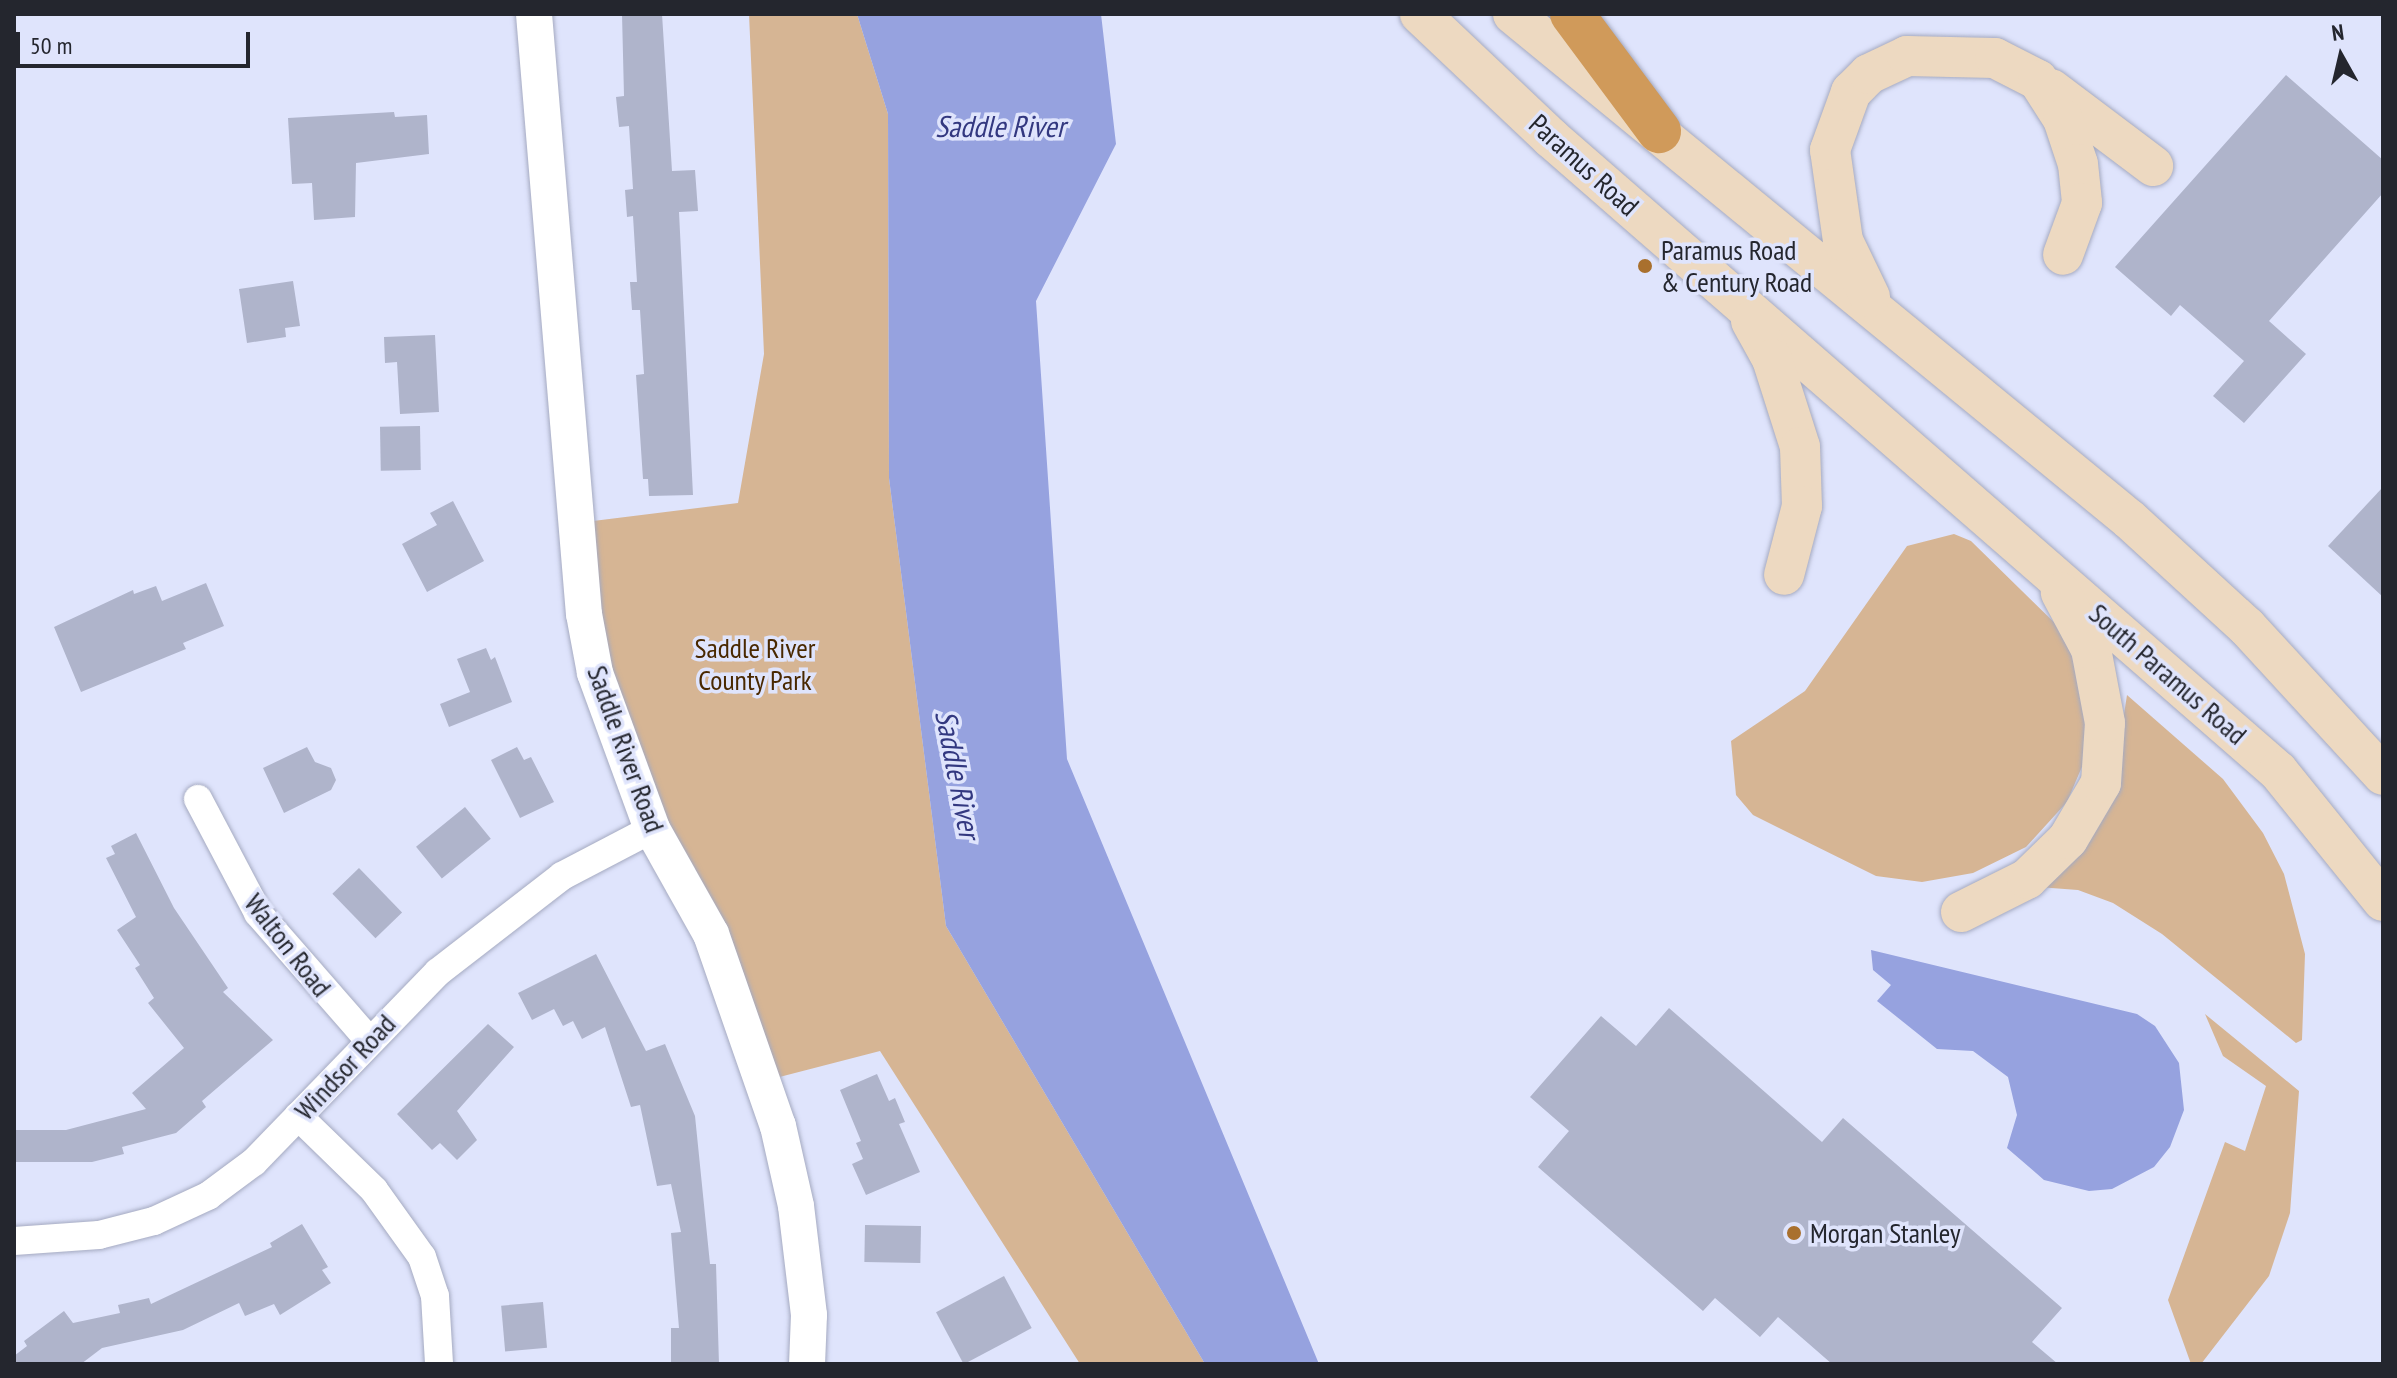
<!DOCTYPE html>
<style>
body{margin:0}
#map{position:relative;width:2397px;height:1378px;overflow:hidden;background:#dfe4fc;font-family:"PT Sans Narrow",sans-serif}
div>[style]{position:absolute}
.green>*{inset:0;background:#d6b594}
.water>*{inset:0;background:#96a2df}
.building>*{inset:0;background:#afb4cb;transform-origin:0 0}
.roads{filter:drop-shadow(0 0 2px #a5aac1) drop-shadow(0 0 2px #a5aac1)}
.minor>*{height:28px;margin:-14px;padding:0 14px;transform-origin:14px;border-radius:14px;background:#fff}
.tertiary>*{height:36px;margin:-18px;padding:0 18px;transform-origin:18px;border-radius:18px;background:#fff}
.secondary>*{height:40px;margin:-20px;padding:0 20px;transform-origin:20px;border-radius:20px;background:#edd9c1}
.trunk>*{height:44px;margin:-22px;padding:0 22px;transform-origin:22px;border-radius:22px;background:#d09a5a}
.dots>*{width:22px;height:22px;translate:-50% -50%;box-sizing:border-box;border:4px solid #dfe4fc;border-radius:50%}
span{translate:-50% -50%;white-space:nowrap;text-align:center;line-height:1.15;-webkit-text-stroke:7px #dfe4fc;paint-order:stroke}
.street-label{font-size:28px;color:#24262e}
.poi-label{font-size:28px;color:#24262e}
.left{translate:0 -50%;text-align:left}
.park-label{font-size:28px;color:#492800}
.water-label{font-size:30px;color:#333880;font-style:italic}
.frame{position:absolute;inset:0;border:16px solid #24262e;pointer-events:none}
.north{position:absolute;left:2301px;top:16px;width:80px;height:80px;-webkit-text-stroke:6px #dfe4fc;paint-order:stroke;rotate:352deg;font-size:22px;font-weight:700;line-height:32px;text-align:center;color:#24262e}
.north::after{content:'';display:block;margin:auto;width:28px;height:36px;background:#24262e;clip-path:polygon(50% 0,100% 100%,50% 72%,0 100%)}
.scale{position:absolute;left:16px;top:32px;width:234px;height:36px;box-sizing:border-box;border:4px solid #24262e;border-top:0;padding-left:10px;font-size:24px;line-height:28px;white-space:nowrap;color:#24262e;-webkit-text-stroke:6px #dfe4fc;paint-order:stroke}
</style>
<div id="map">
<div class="green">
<div style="clip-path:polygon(749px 14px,857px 14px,888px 114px,889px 478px,946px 926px,1205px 1364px,1080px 1364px,880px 1051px,764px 1081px,610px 722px,577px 523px,738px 503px,764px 354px)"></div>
<div style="clip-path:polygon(1954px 534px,1971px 541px,2065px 633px,2086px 705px,2084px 762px,2067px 802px,2026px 847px,1973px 873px,1922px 882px,1876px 876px,1753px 815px,1736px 795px,1731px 741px,1805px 691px,1907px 546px)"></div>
<div style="clip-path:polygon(2127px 695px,2223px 779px,2263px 833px,2284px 874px,2305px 954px,2302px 1040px,2296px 1043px,2162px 934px,2113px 903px,2078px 890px,2038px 887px,2120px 740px)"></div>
<div style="clip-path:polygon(2205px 1014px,2299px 1091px,2290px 1213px,2269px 1276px,2201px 1364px,2191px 1364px,2168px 1300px,2225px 1142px,2245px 1151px,2266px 1086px,2223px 1056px)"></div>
</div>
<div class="water">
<div style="clip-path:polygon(857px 14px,1101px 14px,1116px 144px,1036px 301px,1067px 759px,1319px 1364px,1205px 1364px,946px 926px,889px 478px,888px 114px)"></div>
<div style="clip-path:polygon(1871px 950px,2137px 1014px,2155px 1026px,2179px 1063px,2184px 1110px,2170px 1147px,2154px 1167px,2112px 1189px,2089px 1191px,2044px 1180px,2007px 1148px,2017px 1115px,2008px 1077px,1973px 1051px,1937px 1049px,1877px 1001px,1891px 985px,1873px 970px)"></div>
</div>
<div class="building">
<div style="clip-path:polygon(622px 14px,662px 14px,672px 171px,695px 170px,698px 211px,679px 212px,693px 495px,649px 496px,648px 479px,643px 479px,636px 375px,644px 374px,640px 310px,632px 310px,630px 282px,637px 282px,633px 216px,627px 217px,625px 190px,633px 189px,629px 126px,619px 127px,616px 97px,624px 96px)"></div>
<div style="clip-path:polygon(2286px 75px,2383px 160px,2383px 193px,2269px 321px,2306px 354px,2244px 423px,2213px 396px,2244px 361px,2180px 305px,2171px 316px,2115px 267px)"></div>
<div style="clip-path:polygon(394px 112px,395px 117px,427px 115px,429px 154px,356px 163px,355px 217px,314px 220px,312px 183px,292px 184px,288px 118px)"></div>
<div style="clip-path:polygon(293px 281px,300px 326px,285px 328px,286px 337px,247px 343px,239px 289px)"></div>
<div style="clip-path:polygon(435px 335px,439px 412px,400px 414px,397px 362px,385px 363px,384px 337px)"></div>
<div style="left:420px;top:426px;width:44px;height:40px;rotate:89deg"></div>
<div style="clip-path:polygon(2383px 487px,2383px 597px,2328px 546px)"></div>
<div style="clip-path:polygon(453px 501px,484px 561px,427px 592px,402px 544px,437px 525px,430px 513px)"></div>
<div style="clip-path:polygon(206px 583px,224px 626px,183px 643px,186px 649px,81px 692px,54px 627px,133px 590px,134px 594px,156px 586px,162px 601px)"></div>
<div style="clip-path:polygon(486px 648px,491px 660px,495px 657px,512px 702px,449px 727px,440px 704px,470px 692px,457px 659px)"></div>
<div style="clip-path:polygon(307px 747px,315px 762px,331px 768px,336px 780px,331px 790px,284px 813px,263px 768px)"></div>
<div style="clip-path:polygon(517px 747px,524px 760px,531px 757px,554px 802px,520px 818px,491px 760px)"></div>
<div style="left:465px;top:807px;width:41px;height:63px;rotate:51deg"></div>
<div style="clip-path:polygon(136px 833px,174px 908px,228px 988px,223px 992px,273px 1040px,202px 1101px,206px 1107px,176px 1133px,122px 1147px,124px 1154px,92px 1162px,14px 1162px,14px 1130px,66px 1130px,146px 1109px,132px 1093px,184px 1048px,148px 1003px,154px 998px,135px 968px,140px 965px,117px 930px,136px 917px,106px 858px,115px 854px,111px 846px)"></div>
<div style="left:359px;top:868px;width:62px;height:37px;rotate:46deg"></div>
<div style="clip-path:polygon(596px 954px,646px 1051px,665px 1044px,695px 1116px,710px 1264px,716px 1264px,719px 1364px,671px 1364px,671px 1328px,679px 1328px,671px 1233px,681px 1232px,671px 1184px,657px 1186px,640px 1105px,631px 1107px,605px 1027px,582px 1039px,573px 1021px,563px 1026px,554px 1009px,532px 1020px,518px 993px)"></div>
<div style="clip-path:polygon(1669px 1008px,1822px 1142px,1843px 1118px,2062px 1308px,2032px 1342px,2058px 1364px,1832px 1364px,1778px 1317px,1760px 1337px,1715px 1298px,1703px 1311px,1538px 1167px,1569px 1131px,1530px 1097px,1601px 1016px,1636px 1046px)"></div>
<div style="clip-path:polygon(488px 1024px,514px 1047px,457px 1111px,477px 1140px,457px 1160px,440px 1143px,432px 1150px,397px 1114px)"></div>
<div style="clip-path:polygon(877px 1074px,889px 1101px,895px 1098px,905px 1122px,899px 1124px,920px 1172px,866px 1195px,852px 1164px,863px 1159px,856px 1143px,861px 1141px,840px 1090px)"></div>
<div style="clip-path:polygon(302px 1224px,328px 1267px,322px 1270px,331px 1283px,280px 1315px,274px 1304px,245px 1316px,239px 1303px,183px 1330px,102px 1348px,81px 1364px,14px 1364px,14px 1356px,27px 1346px,24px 1341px,64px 1311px,73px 1323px,120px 1313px,118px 1305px,149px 1298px,151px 1304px,272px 1247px,270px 1243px)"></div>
<div style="left:865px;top:1225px;width:56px;height:37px;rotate:1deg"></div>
<div style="left:1004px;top:1276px;width:59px;height:77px;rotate:62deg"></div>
<div style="left:543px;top:1302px;width:46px;height:42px;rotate:85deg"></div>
</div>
<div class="roads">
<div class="minor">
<div style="left:198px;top:799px;width:129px;rotate:62.2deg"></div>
<div style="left:258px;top:913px;width:167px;rotate:48.9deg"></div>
<div style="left:298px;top:1116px;width:106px;rotate:44.2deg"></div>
<div style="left:374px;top:1190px;width:82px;rotate:54.4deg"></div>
<div style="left:422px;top:1257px;width:41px;rotate:71.6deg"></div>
<div style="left:435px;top:1296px;width:68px;rotate:86.6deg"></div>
<div style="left:14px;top:1241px;width:85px;rotate:-4deg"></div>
<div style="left:99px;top:1235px;width:57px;rotate:-14.3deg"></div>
<div style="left:154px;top:1221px;width:60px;rotate:-24.8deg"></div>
<div style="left:208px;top:1196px;width:57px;rotate:-36.5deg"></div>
<div style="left:254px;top:1162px;width:264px;rotate:-45.9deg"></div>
<div style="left:438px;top:972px;width:157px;rotate:-37.7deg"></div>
<div style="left:562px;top:876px;width:102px;rotate:-27.6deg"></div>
</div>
<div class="tertiary">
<div style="left:534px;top:14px;width:602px;rotate:85.24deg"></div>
<div style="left:584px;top:614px;width:60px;rotate:79.4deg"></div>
<div style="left:595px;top:673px;width:166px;rotate:69.9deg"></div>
<div style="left:652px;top:829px;width:120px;rotate:60.7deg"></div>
<div style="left:711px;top:934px;width:203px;rotate:70.8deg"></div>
<div style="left:778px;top:1126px;width:82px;rotate:77.3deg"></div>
<div style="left:796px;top:1206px;width:110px;rotate:83.2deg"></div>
<div style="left:809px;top:1315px;width:49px;rotate:92.3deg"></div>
</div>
<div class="secondary">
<div style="left:1420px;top:14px;width:180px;rotate:43.4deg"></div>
<div style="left:1551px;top:138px;width:964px;rotate:41.05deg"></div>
<div style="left:2278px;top:771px;width:167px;rotate:51.1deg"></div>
<div style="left:1513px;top:14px;width:797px;rotate:39.35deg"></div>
<div style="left:2129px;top:519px;width:160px;rotate:42.5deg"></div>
<div style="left:2247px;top:627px;width:201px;rotate:47.4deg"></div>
<div style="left:2051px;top:89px;width:128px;rotate:37deg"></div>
<div style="left:1870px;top:297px;width:62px;rotate:-115.7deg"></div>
<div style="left:1843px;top:241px;width:92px;rotate:-98.1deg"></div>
<div style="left:1830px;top:150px;width:62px;rotate:-70.1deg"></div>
<div style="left:1851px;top:92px;width:25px;rotate:-45deg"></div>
<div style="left:1869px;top:74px;width:42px;rotate:-25.3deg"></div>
<div style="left:1907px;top:56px;width:88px;rotate:1.3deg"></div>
<div style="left:1995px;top:58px;width:48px;rotate:27.1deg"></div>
<div style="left:2038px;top:80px;width:46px;rotate:57.3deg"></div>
<div style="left:2063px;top:119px;width:47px;rotate:71.6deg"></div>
<div style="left:2078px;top:164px;width:39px;rotate:84deg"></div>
<div style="left:2082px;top:203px;width:55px;rotate:110.1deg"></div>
<div style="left:1751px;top:321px;width:43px;rotate:61.1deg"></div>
<div style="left:1772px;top:359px;width:92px;rotate:72.3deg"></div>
<div style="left:1800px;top:447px;width:59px;rotate:88.1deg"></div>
<div style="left:1802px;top:506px;width:71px;rotate:104.6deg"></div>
<div style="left:1961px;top:912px;width:74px;rotate:-26.6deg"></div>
<div style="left:2027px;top:879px;width:57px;rotate:-44.3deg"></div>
<div style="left:2068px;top:839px;width:65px;rotate:-59.5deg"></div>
<div style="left:2101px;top:783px;width:60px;rotate:-86.2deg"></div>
<div style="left:2105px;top:723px;width:75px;rotate:-100.7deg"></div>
<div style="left:2091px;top:649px;width:64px;rotate:-118.2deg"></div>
</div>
<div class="trunk">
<div style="left:1572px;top:14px;width:146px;rotate:53.4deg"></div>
</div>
</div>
<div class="dots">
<div style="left:1645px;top:266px;background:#a9702e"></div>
<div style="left:1794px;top:1233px;background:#a9702e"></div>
</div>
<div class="street-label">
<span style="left:1584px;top:165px;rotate:42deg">Paramus Road</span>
<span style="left:2168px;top:674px;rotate:41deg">South Paramus Road</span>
<span style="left:626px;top:749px;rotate:70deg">Saddle River Road</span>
<span style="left:288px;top:945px;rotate:52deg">Walton Road</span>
<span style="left:345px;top:1067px;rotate:-47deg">Windsor Road</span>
</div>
<div class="poi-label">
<span class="left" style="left:1661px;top:266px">Paramus Road<br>&amp; Century Road</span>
<span class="left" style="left:1810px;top:1233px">Morgan Stanley</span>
</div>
<div class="park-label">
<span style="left:755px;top:664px">Saddle River<br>County Park</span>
</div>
<div class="water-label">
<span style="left:1000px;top:126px">Saddle River</span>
<span style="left:958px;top:774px;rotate:79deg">Saddle River</span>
</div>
<div class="frame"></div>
<div class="north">N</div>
<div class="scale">50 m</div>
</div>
